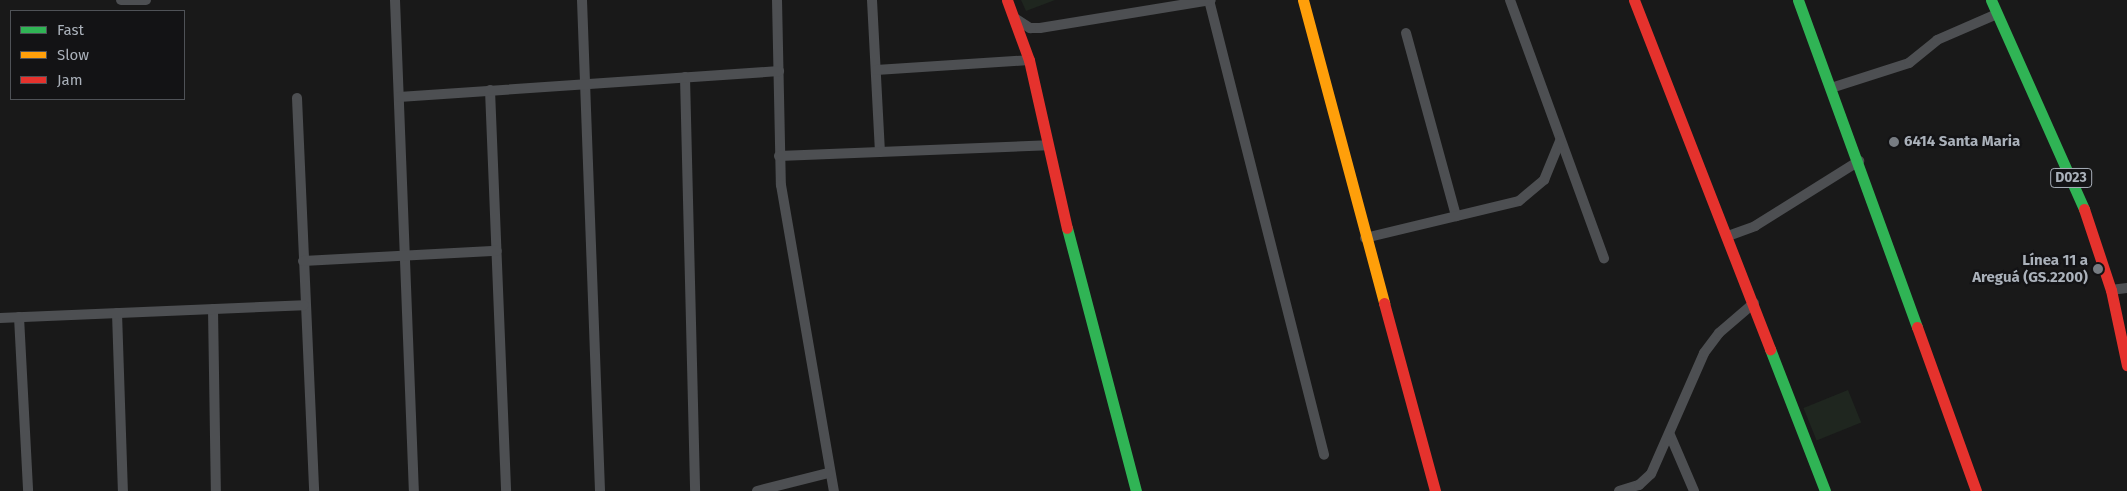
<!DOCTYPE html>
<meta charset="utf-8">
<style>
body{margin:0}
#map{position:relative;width:2127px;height:491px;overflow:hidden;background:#191919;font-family:"Fira Sans",sans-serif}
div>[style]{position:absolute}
.green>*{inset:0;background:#1f261f;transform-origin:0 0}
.street>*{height:10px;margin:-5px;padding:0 5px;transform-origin:5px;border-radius:5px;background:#4d4f52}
.fast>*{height:11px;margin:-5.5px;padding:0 5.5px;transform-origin:5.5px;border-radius:5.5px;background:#30b455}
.slow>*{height:11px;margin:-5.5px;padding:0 5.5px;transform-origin:5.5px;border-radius:5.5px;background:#ff9f0a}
.jam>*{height:11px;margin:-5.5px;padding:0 5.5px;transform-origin:5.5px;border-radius:5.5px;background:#e5322d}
.dots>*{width:14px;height:14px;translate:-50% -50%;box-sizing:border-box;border:2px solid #131315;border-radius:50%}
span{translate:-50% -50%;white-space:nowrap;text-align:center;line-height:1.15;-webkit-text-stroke:4.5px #131315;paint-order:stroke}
.shield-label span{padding:1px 4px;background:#131315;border:1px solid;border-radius:4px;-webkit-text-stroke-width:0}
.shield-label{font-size:14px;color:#aab1ba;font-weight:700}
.poi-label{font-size:15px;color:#aab1ba;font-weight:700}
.left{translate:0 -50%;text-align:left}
.right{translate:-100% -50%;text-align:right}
.legend{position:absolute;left:10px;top:10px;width:175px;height:90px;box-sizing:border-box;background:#131315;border:1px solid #4f5257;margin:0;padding:6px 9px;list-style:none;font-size:15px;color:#aab1ba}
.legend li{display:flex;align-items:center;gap:10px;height:25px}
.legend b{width:25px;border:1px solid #4f5257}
</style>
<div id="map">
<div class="green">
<div style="clip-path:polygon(1021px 0,1055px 0,1026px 11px)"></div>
<div style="left:1848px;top:390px;width:35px;height:48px;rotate:68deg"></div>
</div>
<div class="street">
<div style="left:121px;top:0;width:25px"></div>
<div style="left:395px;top:0;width:491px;rotate:87.8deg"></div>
<div style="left:582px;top:0;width:491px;rotate:87.9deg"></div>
<div style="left:777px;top:0;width:185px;rotate:88.8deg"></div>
<div style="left:781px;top:185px;width:311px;rotate:80.2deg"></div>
<div style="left:872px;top:0;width:152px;rotate:87deg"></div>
<div style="left:1209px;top:0;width:469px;rotate:75.8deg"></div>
<div style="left:1510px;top:0;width:275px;rotate:70deg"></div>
<div style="left:1016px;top:19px;width:17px;rotate:33deg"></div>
<div style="left:1030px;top:28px;width:10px"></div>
<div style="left:1040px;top:28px;width:173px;rotate:-9.3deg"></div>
<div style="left:1406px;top:33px;width:190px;rotate:74.7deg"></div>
<div style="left:876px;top:70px;width:153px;rotate:-3.7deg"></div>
<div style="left:685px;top:77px;width:414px;rotate:88.6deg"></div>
<div style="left:1831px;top:88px;width:82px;rotate:-17.8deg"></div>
<div style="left:1909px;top:63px;width:36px;rotate:-39deg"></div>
<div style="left:1937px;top:40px;width:65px;rotate:-23.4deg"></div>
<div style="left:490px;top:90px;width:401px;rotate:87.7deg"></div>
<div style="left:399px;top:97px;width:381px;rotate:-3.9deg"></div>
<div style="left:297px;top:98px;width:393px;rotate:87.5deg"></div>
<div style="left:779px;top:156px;width:269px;rotate:-2.3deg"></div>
<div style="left:1728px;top:236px;width:29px;rotate:-20deg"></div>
<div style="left:1755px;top:226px;width:123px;rotate:-32deg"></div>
<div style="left:1365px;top:238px;width:158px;rotate:-13.5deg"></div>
<div style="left:1519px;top:201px;width:33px;rotate:-40deg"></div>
<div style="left:1544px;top:180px;width:42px;rotate:-67.7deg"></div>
<div style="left:303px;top:261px;width:194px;rotate:-3deg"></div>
<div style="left:2111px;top:290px;width:16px;rotate:-7deg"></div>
<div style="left:213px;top:309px;width:182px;rotate:89.1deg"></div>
<div style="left:117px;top:313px;width:178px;rotate:88.1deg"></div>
<div style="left:19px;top:317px;width:174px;rotate:87deg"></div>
<div style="left:0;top:318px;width:304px;rotate:-2.4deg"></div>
<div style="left:1670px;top:435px;width:61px;rotate:66.8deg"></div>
<div style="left:757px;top:491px;width:73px;rotate:-14.2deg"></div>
<div style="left:1619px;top:491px;width:21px;rotate:-17deg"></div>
<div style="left:1639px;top:485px;width:16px;rotate:-43deg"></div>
<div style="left:1651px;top:474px;width:132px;rotate:-66.3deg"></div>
<div style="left:1704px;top:353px;width:25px;rotate:-53deg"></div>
<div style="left:1719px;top:333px;width:46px;rotate:-40.6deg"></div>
</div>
<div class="fast">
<div style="left:1798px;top:0;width:348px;rotate:70deg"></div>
<div style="left:1991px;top:0;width:229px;rotate:66deg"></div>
<div style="left:1067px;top:228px;width:272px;rotate:75.3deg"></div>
<div style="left:1770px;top:349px;width:152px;rotate:68.8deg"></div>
</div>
<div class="slow">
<div style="left:1303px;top:0;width:314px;rotate:75deg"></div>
</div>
<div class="jam">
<div style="left:1007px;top:0;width:64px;rotate:69.9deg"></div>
<div style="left:1029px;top:60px;width:172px;rotate:77.3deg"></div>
<div style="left:1634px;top:0;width:375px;rotate:68.7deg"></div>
<div style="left:2084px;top:209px;width:85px;rotate:71.6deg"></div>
<div style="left:2111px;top:290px;width:77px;rotate:78deg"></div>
<div style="left:1384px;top:303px;width:195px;rotate:74.8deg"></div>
<div style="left:1917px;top:327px;width:174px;rotate:70.2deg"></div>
</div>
<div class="dots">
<div style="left:1894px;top:142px;background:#777c82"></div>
<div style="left:2098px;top:269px;background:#777c82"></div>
</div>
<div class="shield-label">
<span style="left:2071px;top:178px">D023</span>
</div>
<div class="poi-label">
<span class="left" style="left:1904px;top:142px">6414 Santa Maria</span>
<span class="right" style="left:2088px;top:269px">Línea 11 a<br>Areguá (GS.2200)</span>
</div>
<ul class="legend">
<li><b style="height:6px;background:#30b455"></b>Fast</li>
<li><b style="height:6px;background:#ff9f0a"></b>Slow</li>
<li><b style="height:6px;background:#e5322d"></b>Jam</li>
</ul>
</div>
